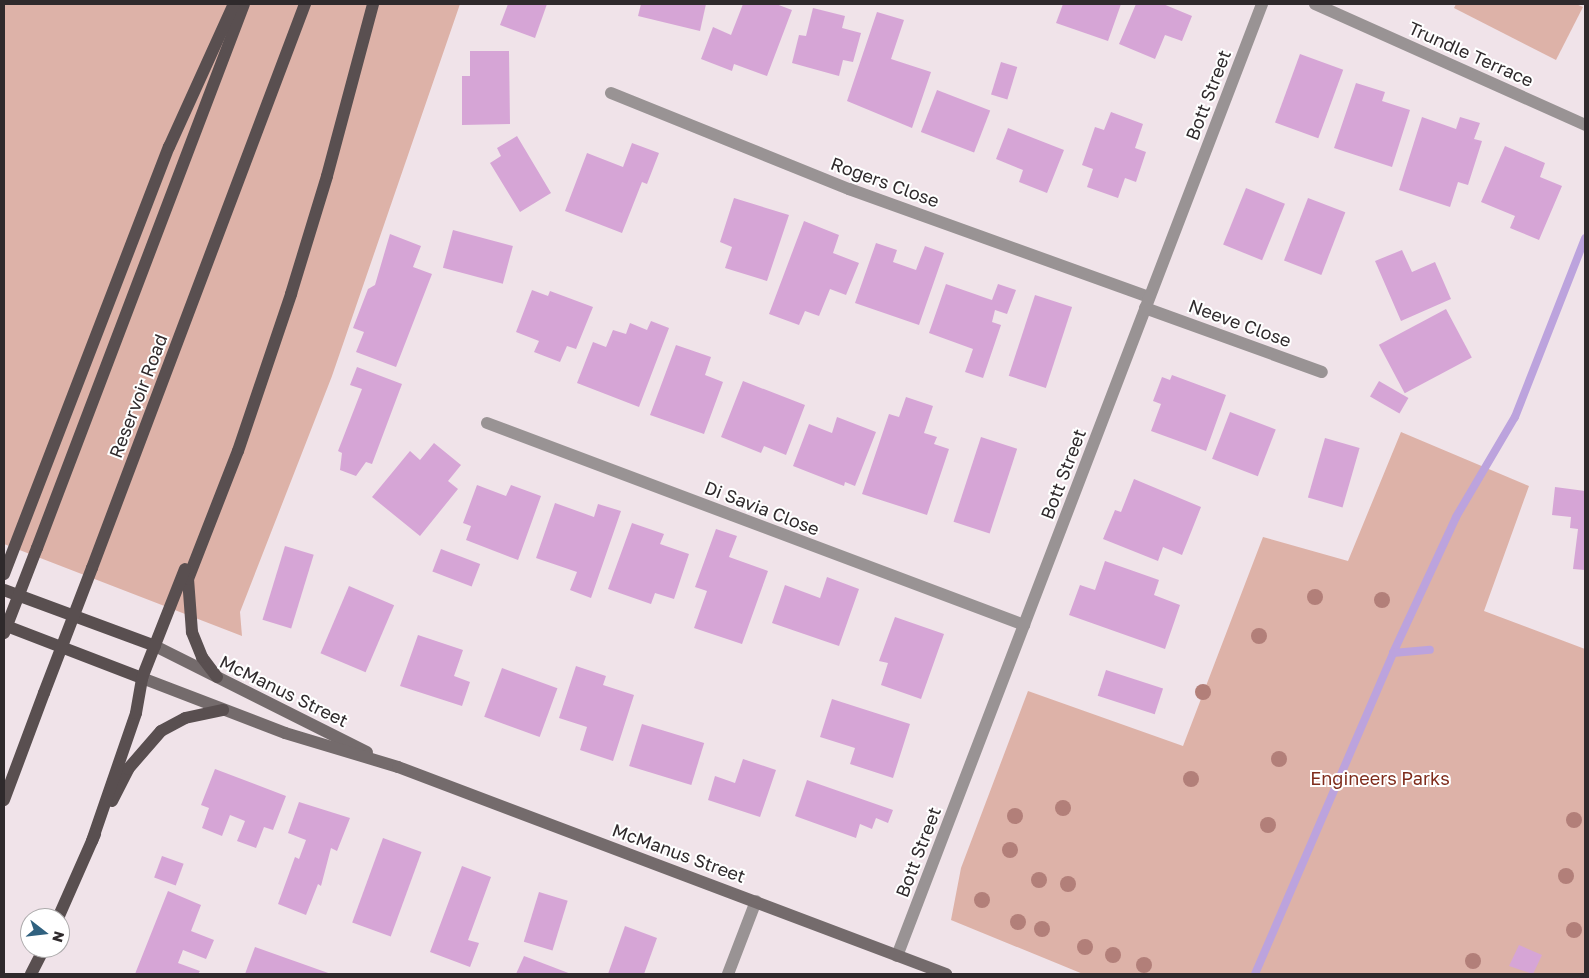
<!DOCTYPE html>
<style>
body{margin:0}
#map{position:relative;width:1589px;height:978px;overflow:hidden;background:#f0e3e9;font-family:"Golos Text",sans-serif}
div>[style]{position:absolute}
.green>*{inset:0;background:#ddb2a8}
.stream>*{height:8px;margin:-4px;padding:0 4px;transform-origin:4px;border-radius:4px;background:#bca3dd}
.building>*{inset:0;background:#d6a5d6;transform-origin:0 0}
.street>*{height:12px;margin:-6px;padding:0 6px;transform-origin:6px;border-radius:6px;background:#999394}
.secondary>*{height:12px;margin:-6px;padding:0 6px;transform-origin:6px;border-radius:6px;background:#746b6c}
.primary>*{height:12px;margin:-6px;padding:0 6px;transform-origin:6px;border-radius:6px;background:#594f50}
.primary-bridge>*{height:12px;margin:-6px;padding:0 6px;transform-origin:6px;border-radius:6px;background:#594f50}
.trees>*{width:16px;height:16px;margin:-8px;border-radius:50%;background:#b27f79}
span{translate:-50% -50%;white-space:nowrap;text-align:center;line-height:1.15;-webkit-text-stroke:4px #fff;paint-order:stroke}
.street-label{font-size:18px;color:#2f2a2c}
.park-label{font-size:18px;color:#7f2d1d}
.frame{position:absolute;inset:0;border:5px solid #2f2a2c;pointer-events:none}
.north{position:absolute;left:20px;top:908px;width:50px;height:50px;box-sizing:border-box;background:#fff;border:1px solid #acaaab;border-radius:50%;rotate:106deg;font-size:14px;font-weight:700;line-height:20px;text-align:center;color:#2f2a2c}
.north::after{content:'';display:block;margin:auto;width:18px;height:22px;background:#30617f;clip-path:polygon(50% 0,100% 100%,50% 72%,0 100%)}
</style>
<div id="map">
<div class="green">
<div style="clip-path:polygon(4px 4px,460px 4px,332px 376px,240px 612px,242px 636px,4px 544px)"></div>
<div style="clip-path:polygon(1456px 4px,1576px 4px,1583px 7px,1556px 60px,1454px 8px)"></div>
<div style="clip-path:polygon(1401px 432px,1529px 486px,1484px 611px,1585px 649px,1585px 974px,1083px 974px,951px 920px,961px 868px,1028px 691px,1183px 746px,1263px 537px,1348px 561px)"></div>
</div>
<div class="stream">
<div style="left:1393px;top:653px;width:150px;rotate:-65.1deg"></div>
<div style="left:1456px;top:517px;width:116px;rotate:-59.5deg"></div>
<div style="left:1515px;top:417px;width:192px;rotate:-68.6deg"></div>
<div style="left:1255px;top:974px;width:349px;rotate:-66.7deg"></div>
<div style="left:1393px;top:653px;width:37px;rotate:-5deg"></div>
</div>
<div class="building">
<div style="clip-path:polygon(508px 4px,547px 4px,535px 38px,500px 25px)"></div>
<div style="clip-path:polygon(641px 4px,706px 4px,700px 31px,638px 16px)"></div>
<div style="clip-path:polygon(743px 4px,776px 4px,792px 10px,767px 76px,734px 64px,732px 71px,701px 59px,713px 27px,731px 35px)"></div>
<div style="clip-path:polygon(1063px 4px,1121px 4px,1108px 41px,1056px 23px)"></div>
<div style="clip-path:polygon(1136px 4px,1163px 4px,1192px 16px,1182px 41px,1165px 35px,1155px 59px,1119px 44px)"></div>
<div style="clip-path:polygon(813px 8px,845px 16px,842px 28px,861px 33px,853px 62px,843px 60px,839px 76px,792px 63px,799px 35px,806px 36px)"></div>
<div style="clip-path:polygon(877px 12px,904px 20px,891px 59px,931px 72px,912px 128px,847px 101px)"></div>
<div style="clip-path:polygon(470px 51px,509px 51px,510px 124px,462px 125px,462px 76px,470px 76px)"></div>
<div style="left:1300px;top:54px;width:46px;height:73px;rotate:20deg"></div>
<div style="left:1001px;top:62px;width:17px;height:34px;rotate:17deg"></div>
<div style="clip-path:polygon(1356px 83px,1385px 92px,1382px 101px,1410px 110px,1392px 167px,1334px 148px)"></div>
<div style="left:937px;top:90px;width:57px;height:45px;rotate:21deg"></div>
<div style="clip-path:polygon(1111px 112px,1143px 124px,1135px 148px,1146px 152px,1136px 182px,1125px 178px,1118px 198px,1087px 187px,1093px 169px,1082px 165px,1095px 127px,1104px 130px)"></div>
<div style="clip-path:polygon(1422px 117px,1456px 129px,1460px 117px,1480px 123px,1474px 139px,1482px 141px,1468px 185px,1458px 182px,1450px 207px,1399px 190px)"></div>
<div style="clip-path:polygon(1008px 128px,1064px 150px,1047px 193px,1019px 182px,1023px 170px,996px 159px)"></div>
<div style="clip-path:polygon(517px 136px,551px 193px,520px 212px,490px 163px,501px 156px,497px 148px)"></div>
<div style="clip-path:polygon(632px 143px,659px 153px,647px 184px,642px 182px,622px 233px,565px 211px,587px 153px,623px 167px)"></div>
<div style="clip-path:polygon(1505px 146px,1545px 163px,1540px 177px,1562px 186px,1539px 240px,1510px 228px,1515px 216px,1481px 202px)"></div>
<div style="left:1246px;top:188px;width:42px;height:61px;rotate:22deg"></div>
<div style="clip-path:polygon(734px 198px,789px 215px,767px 281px,725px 268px,732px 247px,720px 242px)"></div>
<div style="left:1308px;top:198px;width:40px;height:67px;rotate:21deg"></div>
<div style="clip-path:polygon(804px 221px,839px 235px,833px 253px,859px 263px,846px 295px,830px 289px,819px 316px,805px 311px,799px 325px,769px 314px)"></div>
<div style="left:453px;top:230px;width:62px;height:39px;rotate:15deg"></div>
<div style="clip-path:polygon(390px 234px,421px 246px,413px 267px,432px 274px,396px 367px,356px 352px,364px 332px,353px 328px,368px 289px,375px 285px)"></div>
<div style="clip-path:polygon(876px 243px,897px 250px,893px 262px,916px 270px,925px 246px,944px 253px,919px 325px,855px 303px)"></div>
<div style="clip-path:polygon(1402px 250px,1412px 272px,1435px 262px,1451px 299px,1401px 321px,1375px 261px)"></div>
<div style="clip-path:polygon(946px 284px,992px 300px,998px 284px,1016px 290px,1007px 314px,995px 310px,992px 322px,1001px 325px,983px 378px,965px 372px,973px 349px,929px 333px)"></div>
<div style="clip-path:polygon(532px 290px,548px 296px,550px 291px,593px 307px,576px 349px,567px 346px,560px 362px,534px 352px,539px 341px,516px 332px)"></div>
<div style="left:1035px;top:295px;width:39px;height:85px;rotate:18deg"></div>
<div style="left:1446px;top:309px;width:55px;height:76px;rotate:62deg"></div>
<div style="clip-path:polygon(651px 321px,669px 328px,639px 407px,577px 383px,593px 342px,606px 347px,613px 330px,626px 334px,630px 323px,647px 330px)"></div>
<div style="clip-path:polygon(676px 345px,711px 357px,705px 375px,723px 382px,704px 434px,650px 415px)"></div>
<div style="clip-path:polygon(357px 367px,402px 384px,372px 464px,366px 462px,356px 476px,340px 470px,342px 453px,338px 451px,362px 389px,350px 385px)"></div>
<div style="clip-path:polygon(1172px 375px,1226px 395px,1206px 451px,1151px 431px,1161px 404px,1153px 401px,1162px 377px,1170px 380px)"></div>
<div style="clip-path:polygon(743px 381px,805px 405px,786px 455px,764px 446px,761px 453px,721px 437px)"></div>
<div style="left:1379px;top:381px;width:34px;height:18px;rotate:30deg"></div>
<div style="clip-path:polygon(906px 397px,933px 406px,924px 433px,937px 437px,934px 444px,949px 449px,927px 515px,862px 494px,889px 414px,899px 417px)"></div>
<div style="left:1230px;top:412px;width:49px;height:50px;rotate:21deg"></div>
<div style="clip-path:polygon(837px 417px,876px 432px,855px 486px,845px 482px,844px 486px,793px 466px,809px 424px,832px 433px)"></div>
<div style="left:981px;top:437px;width:38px;height:89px;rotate:18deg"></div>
<div style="left:1325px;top:438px;width:36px;height:62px;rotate:16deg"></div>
<div style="clip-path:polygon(434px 443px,461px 465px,448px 481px,458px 489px,420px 536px,372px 497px,410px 451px,420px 460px)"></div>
<div style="clip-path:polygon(1134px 479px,1201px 507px,1182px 555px,1163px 547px,1158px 561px,1103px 539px,1115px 510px,1121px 512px)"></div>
<div style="clip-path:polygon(477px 485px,506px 496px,511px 485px,541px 496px,518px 560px,466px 540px,471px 526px,463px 523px)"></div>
<div style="clip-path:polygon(1555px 487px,1585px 491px,1585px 570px,1573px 569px,1578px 529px,1570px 528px,1571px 517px,1552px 515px)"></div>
<div style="clip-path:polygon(555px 503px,594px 517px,598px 504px,621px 511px,591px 598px,570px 590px,577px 572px,536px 558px)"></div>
<div style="clip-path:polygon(632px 523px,664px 534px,660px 544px,689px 554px,674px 599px,655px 593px,651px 604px,608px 589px)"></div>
<div style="clip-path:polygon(716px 529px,737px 536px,729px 557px,768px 571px,742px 644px,694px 628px,707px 591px,695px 587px)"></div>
<div style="left:285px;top:546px;width:30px;height:77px;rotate:17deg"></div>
<div style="left:441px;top:549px;width:42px;height:24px;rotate:21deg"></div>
<div style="clip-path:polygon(1105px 561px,1159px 580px,1154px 595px,1180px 605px,1165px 649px,1069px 615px,1080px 585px,1095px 590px)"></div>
<div style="clip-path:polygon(827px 577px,859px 589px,839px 646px,772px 623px,785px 585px,820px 598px)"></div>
<div style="left:349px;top:586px;width:49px;height:73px;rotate:23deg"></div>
<div style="clip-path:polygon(895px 617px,944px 634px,921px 699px,881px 685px,888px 663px,879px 661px)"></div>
<div style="clip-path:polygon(418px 635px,463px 650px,454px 676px,470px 682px,462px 706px,400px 686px)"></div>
<div style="clip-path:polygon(576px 666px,606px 676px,603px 685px,634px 695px,613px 761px,580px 750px,587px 727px,559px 718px)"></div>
<div style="left:502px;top:668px;width:59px;height:52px;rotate:20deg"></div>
<div style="left:1106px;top:670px;width:60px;height:27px;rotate:18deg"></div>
<div style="clip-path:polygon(832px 699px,910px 724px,893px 778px,850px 764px,855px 748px,820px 737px)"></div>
<div style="left:642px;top:724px;width:65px;height:44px;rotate:17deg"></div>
<div style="clip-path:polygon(743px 759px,776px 770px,760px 817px,708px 800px,715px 776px,735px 783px)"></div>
<div style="clip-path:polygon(215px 769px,286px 796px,273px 830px,264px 827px,256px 848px,237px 841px,245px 821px,230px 815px,222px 836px,202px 828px,209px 808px,201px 805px)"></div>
<div style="clip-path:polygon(807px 780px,893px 810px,888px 823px,876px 818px,872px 829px,860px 824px,856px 838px,795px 816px)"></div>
<div style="clip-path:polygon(299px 802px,350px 818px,337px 851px,331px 848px,321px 886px,318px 884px,306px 915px,278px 904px,295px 857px,299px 859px,306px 840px,288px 833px)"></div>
<div style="left:383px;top:838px;width:41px;height:90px;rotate:20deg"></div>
<div style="left:162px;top:856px;width:23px;height:23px;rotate:20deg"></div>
<div style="clip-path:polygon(462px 866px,491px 877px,468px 940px,479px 943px,470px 967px,430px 952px)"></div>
<div style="clip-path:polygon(168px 891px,201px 905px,191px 931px,214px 940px,206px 959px,183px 950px,178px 963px,200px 971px,198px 974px,135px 974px)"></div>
<div style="left:539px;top:892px;width:30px;height:52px;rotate:17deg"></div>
<div style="clip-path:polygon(625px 926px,657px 938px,644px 974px,608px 974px)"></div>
<div style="clip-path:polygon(1519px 945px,1542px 955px,1533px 974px,1509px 966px)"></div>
<div style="clip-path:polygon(255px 947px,331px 974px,245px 974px)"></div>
<div style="clip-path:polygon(524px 956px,571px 974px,516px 974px)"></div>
</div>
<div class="street">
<div style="left:1315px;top:4px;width:296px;rotate:24.1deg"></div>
<div style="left:611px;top:93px;width:257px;rotate:22deg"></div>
<div style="left:849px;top:189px;width:319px;rotate:19.8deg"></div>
<div style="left:1145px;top:308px;width:188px;rotate:19.9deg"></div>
<div style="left:487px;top:423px;width:574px;rotate:20.61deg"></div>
<div style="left:897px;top:956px;width:1020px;rotate:-69.02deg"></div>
<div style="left:728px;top:974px;width:78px;rotate:-69deg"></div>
</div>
<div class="secondary">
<div style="left:155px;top:646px;width:237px;rotate:26.6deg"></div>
<div style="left:142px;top:678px;width:153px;rotate:21deg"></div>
<div style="left:285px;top:733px;width:118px;rotate:16.7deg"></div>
<div style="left:398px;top:767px;width:586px;rotate:20.69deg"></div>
</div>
<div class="primary">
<div style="left:37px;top:548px;width:582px;rotate:-69.17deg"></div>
<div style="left:92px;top:568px;width:603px;rotate:-69.31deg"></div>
<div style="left:4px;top:574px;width:458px;rotate:-68.9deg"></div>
<div style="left:169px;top:147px;width:157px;rotate:-65.6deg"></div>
<div style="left:4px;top:590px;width:161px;rotate:20.3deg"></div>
<div style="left:4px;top:625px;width:148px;rotate:21deg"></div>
<div style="left:217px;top:677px;width:25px;rotate:-127deg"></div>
<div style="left:202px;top:657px;width:27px;rotate:-112deg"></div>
<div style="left:192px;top:632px;width:53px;rotate:-94.3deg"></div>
<div style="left:188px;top:579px;width:137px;rotate:-68.7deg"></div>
<div style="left:238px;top:451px;width:166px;rotate:-71.3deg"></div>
<div style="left:291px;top:294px;width:123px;rotate:-73deg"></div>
<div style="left:327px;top:176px;width:178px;rotate:-75deg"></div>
<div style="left:4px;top:800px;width:114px;rotate:-69.5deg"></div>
<div style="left:112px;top:801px;width:36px;rotate:-63deg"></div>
<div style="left:128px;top:769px;width:50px;rotate:-49deg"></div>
<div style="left:161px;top:731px;width:27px;rotate:-28deg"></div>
<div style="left:185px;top:718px;width:39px;rotate:-12deg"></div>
<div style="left:92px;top:841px;width:135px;rotate:-71deg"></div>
<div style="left:136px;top:713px;width:36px;rotate:-80deg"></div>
<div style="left:142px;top:678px;width:117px;rotate:-68.5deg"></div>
<div style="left:58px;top:918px;width:92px;rotate:-66.2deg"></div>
<div style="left:31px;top:974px;width:29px;rotate:-63deg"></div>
</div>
<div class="primary-bridge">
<div style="left:4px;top:633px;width:91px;rotate:-68.8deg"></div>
<div style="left:44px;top:693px;width:134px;rotate:-69deg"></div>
</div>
<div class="trees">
<div style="left:1315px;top:597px"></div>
<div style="left:1382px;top:600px"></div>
<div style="left:1259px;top:636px"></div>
<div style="left:1203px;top:692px"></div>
<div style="left:1279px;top:759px"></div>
<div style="left:1191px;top:779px"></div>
<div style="left:1063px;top:808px"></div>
<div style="left:1015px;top:816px"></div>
<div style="left:1574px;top:820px"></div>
<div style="left:1268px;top:825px"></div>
<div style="left:1010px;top:850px"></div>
<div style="left:1566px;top:876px"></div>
<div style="left:1039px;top:880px"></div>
<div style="left:1068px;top:884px"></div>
<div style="left:982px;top:900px"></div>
<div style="left:1018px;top:922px"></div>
<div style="left:1042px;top:929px"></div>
<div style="left:1574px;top:930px"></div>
<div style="left:1085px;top:947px"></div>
<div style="left:1113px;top:955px"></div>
<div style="left:1473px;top:961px"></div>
<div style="left:1144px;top:965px"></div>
</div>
<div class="street-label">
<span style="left:1471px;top:54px;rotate:24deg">Trundle Terrace</span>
<span style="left:1208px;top:95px;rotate:-69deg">Bott Street</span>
<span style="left:885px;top:182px;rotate:20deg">Rogers Close</span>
<span style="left:1240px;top:323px;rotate:20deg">Neeve Close</span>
<span style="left:138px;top:396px;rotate:-69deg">Reservoir Road</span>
<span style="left:1063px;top:474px;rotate:-69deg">Bott Street</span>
<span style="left:762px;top:508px;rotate:21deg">Di Savia Close</span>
<span style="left:284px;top:691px;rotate:26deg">McManus Street</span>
<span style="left:918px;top:852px;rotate:-69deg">Bott Street</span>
<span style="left:679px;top:853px;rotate:20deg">McManus Street</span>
</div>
<div class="park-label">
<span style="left:1380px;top:778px">Engineers Parks</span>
</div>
<div class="frame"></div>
<div class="north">N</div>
</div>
